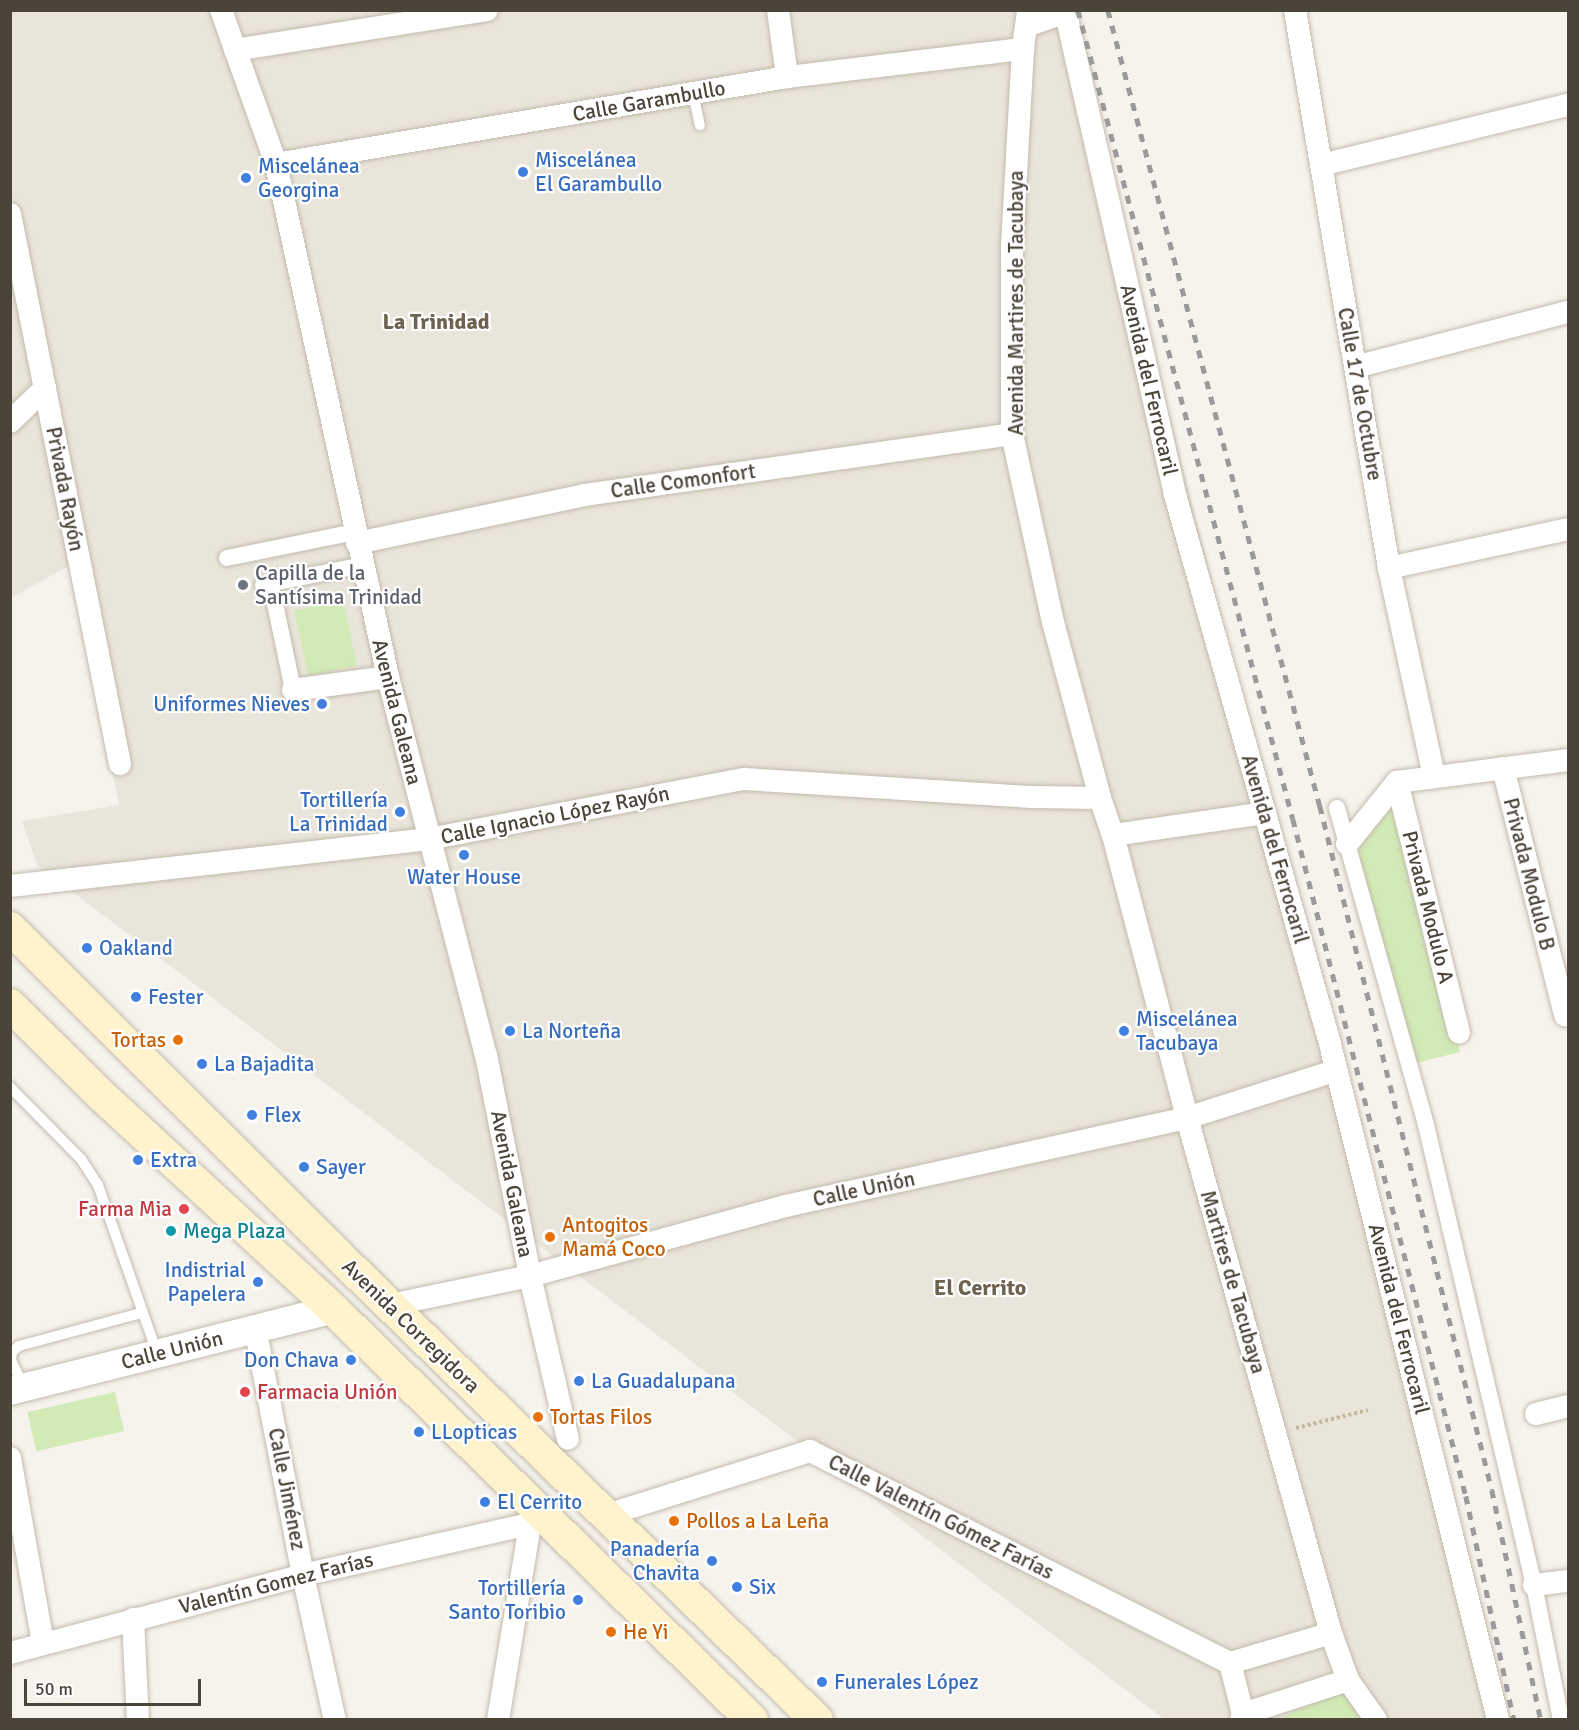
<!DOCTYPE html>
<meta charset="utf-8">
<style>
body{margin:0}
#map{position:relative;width:1579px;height:1730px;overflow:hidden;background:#f6f3ec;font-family:Signika,sans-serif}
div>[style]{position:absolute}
.residential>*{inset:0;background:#eae5da}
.green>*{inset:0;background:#d2eab5;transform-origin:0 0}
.path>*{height:4px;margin-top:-2px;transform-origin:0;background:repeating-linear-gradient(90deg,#c4b79f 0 3px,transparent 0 6px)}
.roads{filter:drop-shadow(0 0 2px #c2bbae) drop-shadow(0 0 2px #c2bbae)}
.service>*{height:10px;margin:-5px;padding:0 5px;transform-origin:5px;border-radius:5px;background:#fff}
.pedestrian>*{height:16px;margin:-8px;padding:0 8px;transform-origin:8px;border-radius:8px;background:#fff}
.minor>*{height:22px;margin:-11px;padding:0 11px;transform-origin:11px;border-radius:11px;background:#fff}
.tertiary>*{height:28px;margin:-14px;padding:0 14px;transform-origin:14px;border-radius:14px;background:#fff}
.secondary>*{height:32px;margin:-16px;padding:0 16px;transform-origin:16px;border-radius:16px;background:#fff3cd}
.rail>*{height:4.5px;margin-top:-2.25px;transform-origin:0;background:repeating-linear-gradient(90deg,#9a9a9a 0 8px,transparent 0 16px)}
.dots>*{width:16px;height:16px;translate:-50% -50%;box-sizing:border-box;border:3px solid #fff;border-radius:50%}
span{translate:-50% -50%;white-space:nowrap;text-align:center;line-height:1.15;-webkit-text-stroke:4.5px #fff;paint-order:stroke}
.street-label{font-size:21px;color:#4b4439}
.shop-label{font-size:21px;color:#366cbe}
.left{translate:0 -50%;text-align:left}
.right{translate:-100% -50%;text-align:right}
.worship-label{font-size:21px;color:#5b616d}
.food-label{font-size:21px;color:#c56008}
.health-label{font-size:21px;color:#be3a42}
.culture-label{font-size:21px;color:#0d838f}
.neighbourhood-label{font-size:22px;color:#6e6250;font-weight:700}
.frame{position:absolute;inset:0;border:12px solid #4b4439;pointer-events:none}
.scale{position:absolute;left:24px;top:1679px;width:177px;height:27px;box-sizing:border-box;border:3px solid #4b4439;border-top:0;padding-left:8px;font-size:18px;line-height:21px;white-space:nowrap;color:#4b4439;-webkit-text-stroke:4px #fff;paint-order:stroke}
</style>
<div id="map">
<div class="residential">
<div style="clip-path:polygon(11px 11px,1066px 11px,1267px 795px,1491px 1719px,1164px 1719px,37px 865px,22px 821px,119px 805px,72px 564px,11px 598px)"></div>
</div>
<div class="green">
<div style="left:343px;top:600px;width:67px;height:50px;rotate:78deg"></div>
<div style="clip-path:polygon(1394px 797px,1460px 1052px,1413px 1064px,1358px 850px)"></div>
<div style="left:115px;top:1392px;width:40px;height:90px;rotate:77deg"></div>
<div style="clip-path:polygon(1349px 1685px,1365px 1719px,1282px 1720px,1281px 1718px)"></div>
</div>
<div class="path">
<div style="left:1296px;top:1428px;width:74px;rotate:-14deg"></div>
</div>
<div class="roads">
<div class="service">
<div style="left:693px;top:93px;width:33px;rotate:78deg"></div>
<div style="left:10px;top:1087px;width:101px;rotate:45.4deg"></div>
<div style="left:81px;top:1159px;width:31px;rotate:57deg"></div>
<div style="left:98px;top:1185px;width:178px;rotate:70.6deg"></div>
<div style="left:24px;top:1387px;width:30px;rotate:-116deg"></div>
<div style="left:11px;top:1360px;width:8px;rotate:-83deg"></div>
<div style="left:12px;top:1352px;width:9px;rotate:-41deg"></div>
<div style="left:19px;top:1346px;width:126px;rotate:-15.1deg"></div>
</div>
<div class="pedestrian">
<div style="left:227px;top:558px;width:131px;rotate:-11.5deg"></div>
<div style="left:263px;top:585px;width:102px;rotate:-11.3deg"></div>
<div style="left:273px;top:594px;width:98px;rotate:78.2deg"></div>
<div style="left:1337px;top:808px;width:329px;rotate:74.3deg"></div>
<div style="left:1426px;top:1125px;width:473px;rotate:76.8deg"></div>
<div style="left:1534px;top:1585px;width:138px;rotate:78.7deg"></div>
</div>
<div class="minor">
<div style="left:221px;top:10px;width:164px;rotate:70.3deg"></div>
<div style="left:276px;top:164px;width:525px;rotate:77.68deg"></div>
<div style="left:388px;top:677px;width:390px;rotate:75.5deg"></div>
<div style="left:486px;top:1055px;width:225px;rotate:78.7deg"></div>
<div style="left:530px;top:1276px;width:167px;rotate:76.9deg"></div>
<div style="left:778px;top:10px;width:68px;rotate:82.3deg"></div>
<div style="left:1295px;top:10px;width:566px;rotate:80.44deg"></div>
<div style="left:1389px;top:568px;width:213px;rotate:77.8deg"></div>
<div style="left:1028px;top:12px;width:37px;rotate:98deg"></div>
<div style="left:1023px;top:49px;width:199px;rotate:93.2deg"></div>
<div style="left:1012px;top:248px;width:186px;rotate:90deg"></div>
<div style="left:1012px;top:434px;width:192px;rotate:77.7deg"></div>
<div style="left:1053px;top:622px;width:182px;rotate:75deg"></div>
<div style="left:1100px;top:798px;width:39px;rotate:71deg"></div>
<div style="left:1113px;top:835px;width:293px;rotate:75.3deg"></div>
<div style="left:1187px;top:1118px;width:535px;rotate:74.38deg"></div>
<div style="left:1331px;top:1633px;width:50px;rotate:70.1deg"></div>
<div style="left:1348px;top:1680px;width:49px;rotate:55deg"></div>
<div style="left:1026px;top:26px;width:34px;rotate:-19deg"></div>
<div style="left:1058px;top:15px;width:8px;rotate:23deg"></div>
<div style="left:1065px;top:18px;width:6px;rotate:59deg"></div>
<div style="left:1068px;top:23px;width:484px;rotate:77.2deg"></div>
<div style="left:1175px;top:495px;width:566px;rotate:74.22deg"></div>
<div style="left:1329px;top:1040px;width:701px;rotate:76.04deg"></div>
<div style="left:235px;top:50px;width:255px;rotate:-9deg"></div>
<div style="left:276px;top:164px;width:518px;rotate:-9.66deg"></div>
<div style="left:787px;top:77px;width:238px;rotate:-6.8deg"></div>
<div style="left:1321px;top:165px;width:254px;rotate:-13.7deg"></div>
<div style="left:10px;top:214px;width:561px;rotate:78.69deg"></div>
<div style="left:1355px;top:367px;width:220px;rotate:-14.5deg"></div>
<div style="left:10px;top:422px;width:49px;rotate:-44.2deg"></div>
<div style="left:357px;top:543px;width:232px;rotate:-11.9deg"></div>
<div style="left:584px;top:495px;width:432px;rotate:-8.1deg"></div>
<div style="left:1389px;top:568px;width:183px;rotate:-12.3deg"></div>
<div style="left:293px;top:690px;width:96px;rotate:-7.8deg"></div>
<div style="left:1503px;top:768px;width:255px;rotate:75.9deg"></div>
<div style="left:1397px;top:782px;width:258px;rotate:76.1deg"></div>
<div style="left:1397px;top:782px;width:172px;rotate:-7.3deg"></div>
<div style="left:1113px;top:835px;width:154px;rotate:-8.2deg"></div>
<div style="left:1347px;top:844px;width:80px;rotate:-51.1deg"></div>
<div style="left:10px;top:886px;width:422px;rotate:-6.4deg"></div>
<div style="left:429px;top:839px;width:321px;rotate:-10.8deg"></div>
<div style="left:744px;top:779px;width:289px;rotate:3.6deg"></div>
<div style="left:1032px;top:797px;width:68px;rotate:0.8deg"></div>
<div style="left:390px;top:1305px;width:143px;rotate:-11.7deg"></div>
<div style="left:530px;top:1276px;width:265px;rotate:-15.3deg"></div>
<div style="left:786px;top:1206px;width:411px;rotate:-12.4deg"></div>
<div style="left:1187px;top:1118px;width:157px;rotate:-17.7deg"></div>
<div style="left:255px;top:1328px;width:252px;rotate:79deg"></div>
<div style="left:303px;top:1575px;width:148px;rotate:77.6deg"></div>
<div style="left:1536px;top:1414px;width:33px;rotate:-14deg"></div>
<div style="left:10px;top:1458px;width:188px;rotate:79.9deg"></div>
<div style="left:607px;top:1515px;width:213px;rotate:-17.5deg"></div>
<div style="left:810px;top:1451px;width:470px;rotate:26.8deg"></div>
<div style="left:1534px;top:1585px;width:34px;rotate:-7deg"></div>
<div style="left:133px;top:1619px;width:101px;rotate:87.2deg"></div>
<div style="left:10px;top:1653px;width:303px;rotate:-14.9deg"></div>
<div style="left:303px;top:1575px;width:233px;rotate:-12.7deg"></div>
<div style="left:530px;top:1524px;width:13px;rotate:-48deg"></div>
<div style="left:1230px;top:1663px;width:105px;rotate:-16.5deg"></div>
<div style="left:1230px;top:1663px;width:53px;rotate:75.7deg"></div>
<div style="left:1243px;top:1714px;width:6px;rotate:108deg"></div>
<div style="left:1243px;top:1714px;width:110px;rotate:-17.9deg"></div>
<div style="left:498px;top:1720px;width:199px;rotate:-80.7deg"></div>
</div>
<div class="tertiary">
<div style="left:10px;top:1391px;width:333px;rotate:-14.2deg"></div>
</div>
<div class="secondary">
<div style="left:10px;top:928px;width:466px;rotate:44.9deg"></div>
<div style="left:340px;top:1257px;width:665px;rotate:44.15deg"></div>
<div style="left:10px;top:1005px;width:127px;rotate:44.7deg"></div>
<div style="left:100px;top:1094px;width:317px;rotate:42.7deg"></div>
<div style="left:333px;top:1309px;width:587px;rotate:44.45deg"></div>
</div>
</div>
<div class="rail">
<div style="left:1078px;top:10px;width:837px;rotate:75.12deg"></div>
<div style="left:1293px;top:819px;width:699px;rotate:75.67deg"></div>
<div style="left:1466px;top:1496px;width:229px;rotate:77.9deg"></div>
<div style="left:1108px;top:10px;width:824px;rotate:75.09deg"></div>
<div style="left:1320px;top:806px;width:705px;rotate:75.88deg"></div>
<div style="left:1492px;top:1490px;width:235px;rotate:78deg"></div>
</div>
<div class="dots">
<div style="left:523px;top:172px;background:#3f7fe0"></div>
<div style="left:246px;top:178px;background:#3f7fe0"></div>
<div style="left:243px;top:585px;background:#6b7280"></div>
<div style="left:322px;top:704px;background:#3f7fe0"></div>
<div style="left:400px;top:812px;background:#3f7fe0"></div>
<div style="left:464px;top:855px;background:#3f7fe0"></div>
<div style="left:87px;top:948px;background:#3f7fe0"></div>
<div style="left:136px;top:997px;background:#3f7fe0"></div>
<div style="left:510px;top:1031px;background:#3f7fe0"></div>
<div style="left:1124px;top:1031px;background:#3f7fe0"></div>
<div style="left:178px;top:1040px;background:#e8710a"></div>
<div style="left:202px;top:1064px;background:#3f7fe0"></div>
<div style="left:252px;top:1115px;background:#3f7fe0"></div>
<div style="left:138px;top:1160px;background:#3f7fe0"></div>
<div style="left:304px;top:1167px;background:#3f7fe0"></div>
<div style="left:184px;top:1209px;background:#e0444e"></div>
<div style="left:171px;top:1231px;background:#0f9aa8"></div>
<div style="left:550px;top:1237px;background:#e8710a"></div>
<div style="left:258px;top:1282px;background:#3f7fe0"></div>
<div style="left:351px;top:1360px;background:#3f7fe0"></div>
<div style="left:579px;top:1381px;background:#3f7fe0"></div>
<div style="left:245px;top:1392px;background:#e0444e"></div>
<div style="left:538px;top:1417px;background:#e8710a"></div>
<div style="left:419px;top:1432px;background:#3f7fe0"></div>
<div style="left:485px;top:1502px;background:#3f7fe0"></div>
<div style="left:674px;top:1521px;background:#e8710a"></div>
<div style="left:712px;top:1561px;background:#3f7fe0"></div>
<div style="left:737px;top:1587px;background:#3f7fe0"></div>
<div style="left:578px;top:1600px;background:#3f7fe0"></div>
<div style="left:611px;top:1632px;background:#e8710a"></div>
<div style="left:822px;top:1682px;background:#3f7fe0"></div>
</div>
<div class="street-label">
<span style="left:649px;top:101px;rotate:-10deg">Calle Garambullo</span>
<span style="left:1016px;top:303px;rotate:-90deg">Avenida Martires de Tacubaya</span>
<span style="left:1149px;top:380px;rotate:77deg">Avenida del Ferrocaril</span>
<span style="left:1360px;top:394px;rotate:80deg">Calle 17 de Octubre</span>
<span style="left:683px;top:481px;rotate:-8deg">Calle Comonfort</span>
<span style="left:65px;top:489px;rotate:79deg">Privada Rayón</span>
<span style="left:397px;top:712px;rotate:76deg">Avenida Galeana</span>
<span style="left:555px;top:815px;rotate:-11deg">Calle Ignacio López Rayón</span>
<span style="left:1275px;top:849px;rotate:74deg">Avenida del Ferrocaril</span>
<span style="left:1529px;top:874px;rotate:76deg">Privada Modulo B</span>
<span style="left:1428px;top:907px;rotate:76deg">Privada Modulo A</span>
<span style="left:512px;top:1184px;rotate:79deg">Avenida Galeana</span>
<span style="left:864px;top:1189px;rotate:-12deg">Calle Unión</span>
<span style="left:1233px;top:1282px;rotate:74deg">Martires de Tacubaya</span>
<span style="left:1399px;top:1319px;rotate:76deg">Avenida del Ferrocaril</span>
<span style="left:411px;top:1326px;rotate:44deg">Avenida Corregidora</span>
<span style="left:172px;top:1350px;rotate:-14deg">Calle Unión</span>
<span style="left:287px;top:1489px;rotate:79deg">Calle Jiménez</span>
<span style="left:941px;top:1517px;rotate:27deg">Calle Valentín Gómez Farías</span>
<span style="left:276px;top:1583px;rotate:-14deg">Valentín Gomez Farías</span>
</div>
<div class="shop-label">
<span class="left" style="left:535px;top:172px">Miscelánea<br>El Garambullo</span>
<span class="left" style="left:258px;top:178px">Miscelánea<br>Georgina</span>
<span class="right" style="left:310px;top:704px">Uniformes Nieves</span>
<span class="right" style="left:388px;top:812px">Tortillería<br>La Trinidad</span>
<span style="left:464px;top:877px">Water House</span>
<span class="left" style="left:99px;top:948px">Oakland</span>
<span class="left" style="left:148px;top:997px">Fester</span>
<span class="left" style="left:1136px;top:1031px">Miscelánea<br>Tacubaya</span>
<span class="left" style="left:522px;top:1031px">La Norteña</span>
<span class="left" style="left:214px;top:1064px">La Bajadita</span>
<span class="left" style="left:264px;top:1115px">Flex</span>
<span class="left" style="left:150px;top:1160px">Extra</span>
<span class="left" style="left:316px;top:1167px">Sayer</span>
<span class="right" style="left:246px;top:1282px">Indistrial<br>Papelera</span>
<span class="right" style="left:339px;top:1360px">Don Chava</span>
<span class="left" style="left:591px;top:1381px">La Guadalupana</span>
<span class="left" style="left:431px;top:1432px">LLopticas</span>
<span class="left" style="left:497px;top:1502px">El Cerrito</span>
<span class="right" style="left:700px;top:1561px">Panadería<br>Chavita</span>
<span class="left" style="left:749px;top:1587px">Six</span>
<span class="right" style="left:566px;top:1600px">Tortillería<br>Santo Toribio</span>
<span class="left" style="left:834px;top:1682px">Funerales López</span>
</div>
<div class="worship-label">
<span class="left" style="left:255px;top:585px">Capilla de la<br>Santísima Trinidad</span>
</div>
<div class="food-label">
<span class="right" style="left:166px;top:1040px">Tortas</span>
<span class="left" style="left:562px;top:1237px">Antogitos<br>Mamá Coco</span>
<span class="left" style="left:550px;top:1417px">Tortas Filos</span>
<span class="left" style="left:686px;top:1521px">Pollos a La Leña</span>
<span class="left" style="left:623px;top:1632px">He Yi</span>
</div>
<div class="health-label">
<span class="right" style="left:172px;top:1209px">Farma Mia</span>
<span class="left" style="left:257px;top:1392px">Farmacia Unión</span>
</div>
<div class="culture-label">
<span class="left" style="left:183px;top:1231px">Mega Plaza</span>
</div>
<div class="neighbourhood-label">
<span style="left:436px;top:322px">La Trinidad</span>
<span style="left:980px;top:1288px">El Cerrito</span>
</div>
<div class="frame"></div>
<div class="scale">50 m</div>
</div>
